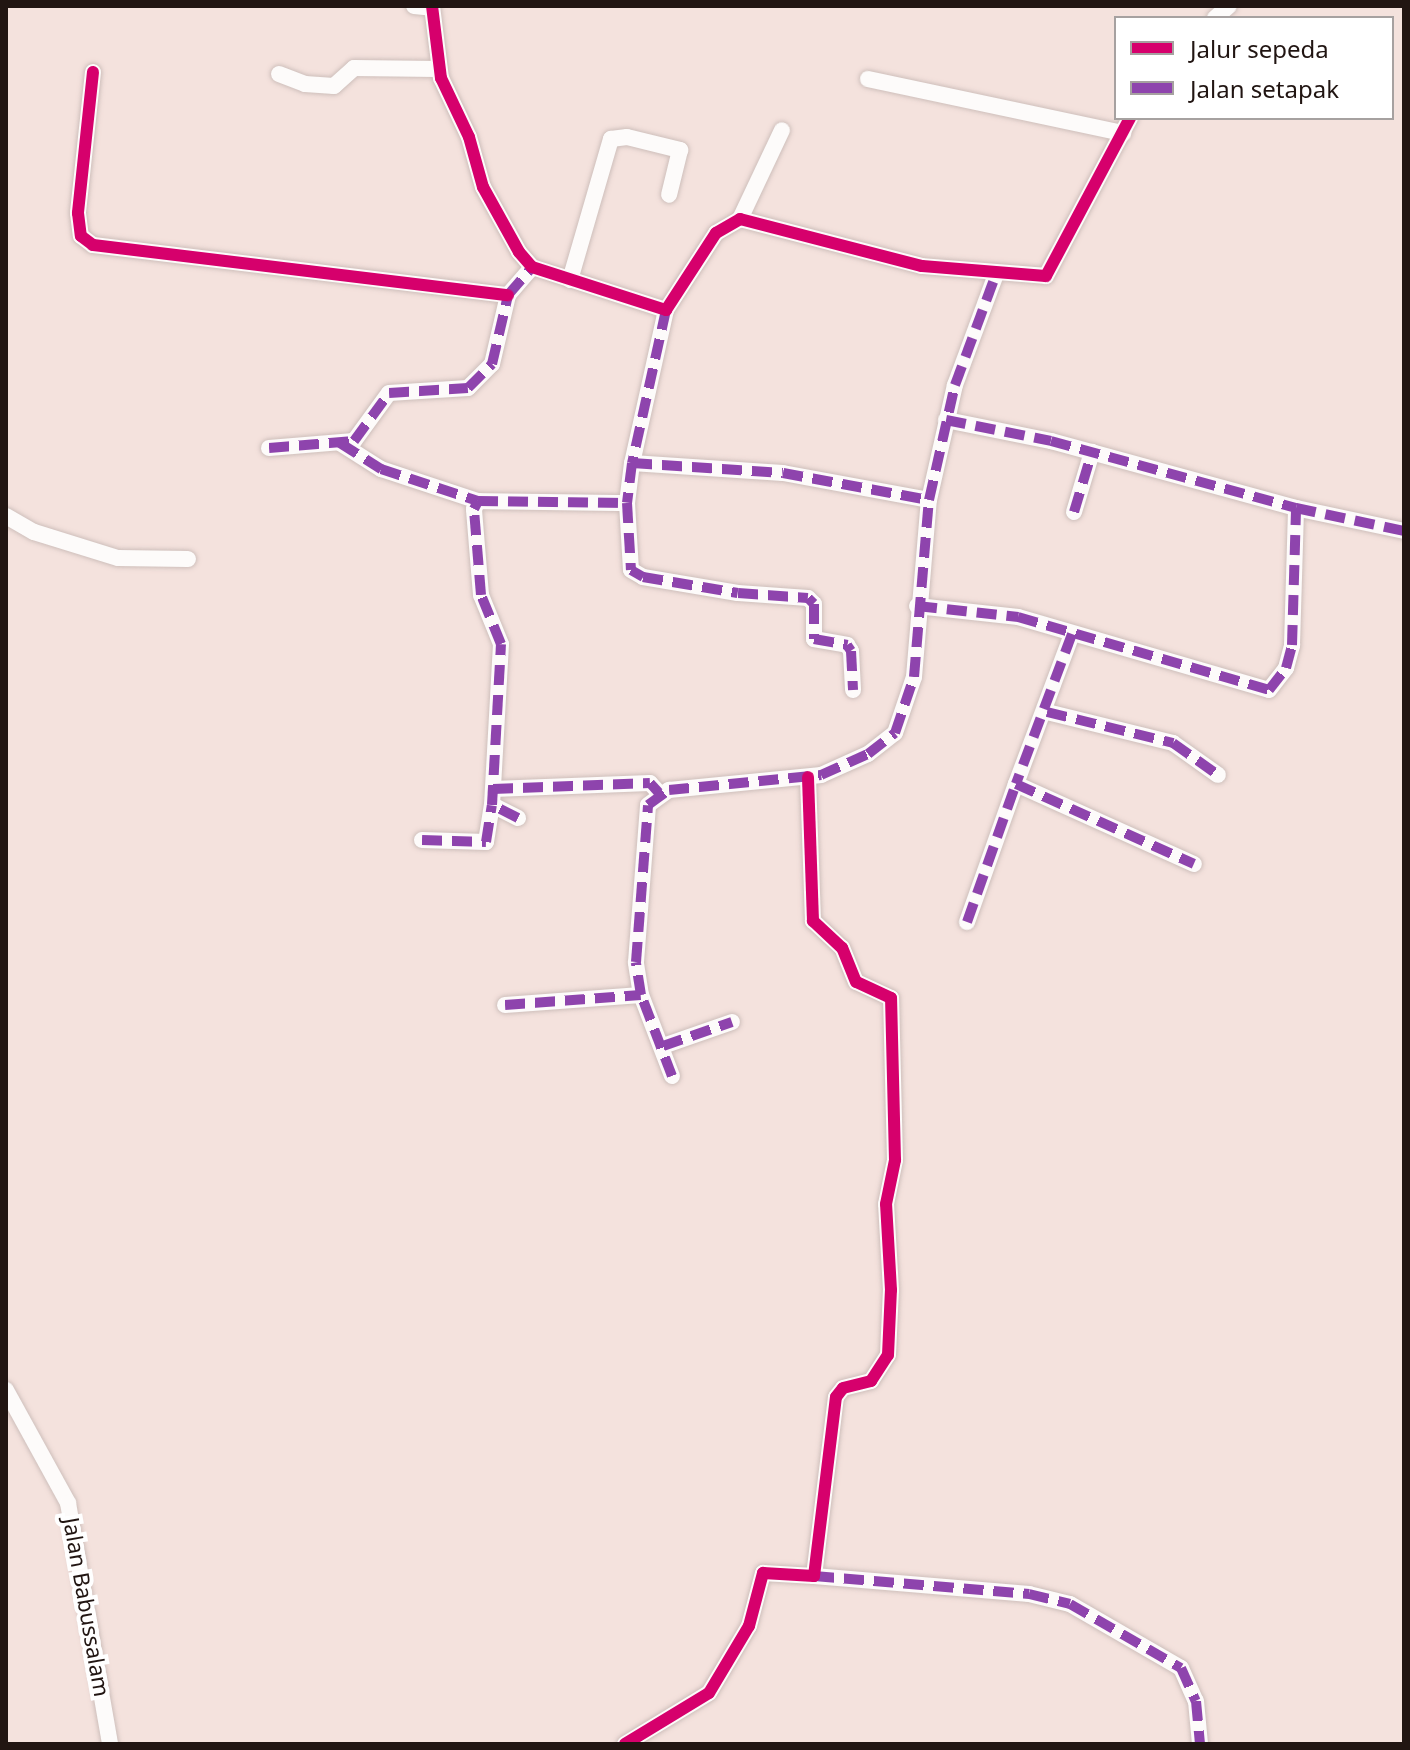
<!DOCTYPE html>
<style>
body{margin:0}
#map{position:relative;width:1410px;height:1750px;overflow:hidden;background:#f4e2dd;font-family:"Noto Sans",sans-serif}
div>[style]{position:absolute}
.roads{filter:drop-shadow(0 0 2px #cebfbb) drop-shadow(0 0 2px #cebfbb)}
.street>*{height:16px;margin:-8px;padding:0 8px;transform-origin:8px;border-radius:8px;background:#fdfbfa}
.quiet>*{height:10px;margin-top:-5px;transform-origin:0;background:repeating-linear-gradient(90deg,#8e44ad 0 20px,transparent 0 30px)}
.cycleway>*{height:12px;margin:-6px;padding:0 6px;transform-origin:6px;border-radius:6px;background:#d6006c}
span{translate:-50% -50%;white-space:nowrap;text-align:center;line-height:1.15;-webkit-text-stroke:8px #fff;paint-order:stroke}
.street-label{font-size:22px;color:#211512}
.frame{position:absolute;inset:0;border:8px solid #211512;pointer-events:none}
.legend{position:absolute;left:1114px;top:16px;width:280px;height:104px;box-sizing:border-box;background:#fff;border:2px solid #a6a1a0;margin:0;padding:10px 14px;list-style:none;font-size:24px;color:#211512}
.legend li{display:flex;align-items:center;gap:16px;height:40px}
.legend b{width:40px;border:2px solid #a6a1a0}
</style>
<div id="map">
<div class="roads">
<div class="street">
<div style="left:414px;top:6px;width:18px;rotate:6deg"></div>
<div style="left:432px;top:6px;width:73px;rotate:82.9deg"></div>
<div style="left:441px;top:78px;width:65px;rotate:64.6deg"></div>
<div style="left:469px;top:137px;width:52px;rotate:74.4deg"></div>
<div style="left:483px;top:187px;width:74px;rotate:61deg"></div>
<div style="left:519px;top:252px;width:20px;rotate:49deg"></div>
<div style="left:532px;top:267px;width:141px;rotate:17.8deg"></div>
<div style="left:666px;top:310px;width:92px;rotate:-57deg"></div>
<div style="left:716px;top:233px;width:28px;rotate:-30deg"></div>
<div style="left:740px;top:219px;width:188px;rotate:14.5deg"></div>
<div style="left:922px;top:266px;width:124px;rotate:4.6deg"></div>
<div style="left:1046px;top:276px;width:179px;rotate:-62deg"></div>
<div style="left:1215px;top:18px;width:18px;rotate:-41deg"></div>
<div style="left:93px;top:72px;width:142px;rotate:96.1deg"></div>
<div style="left:78px;top:213px;width:23px;rotate:83deg"></div>
<div style="left:81px;top:236px;width:15px;rotate:37deg"></div>
<div style="left:93px;top:245px;width:418px;rotate:6.9deg"></div>
<div style="left:279px;top:74px;width:28px;rotate:21deg"></div>
<div style="left:305px;top:84px;width:29px;rotate:4deg"></div>
<div style="left:334px;top:86px;width:27px;rotate:-42deg"></div>
<div style="left:354px;top:68px;width:83px;rotate:0.7deg"></div>
<div style="left:868px;top:79px;width:261px;rotate:12deg"></div>
<div style="left:740px;top:219px;width:98px;rotate:-64.7deg"></div>
<div style="left:570px;top:280px;width:147px;rotate:-73.8deg"></div>
<div style="left:611px;top:139px;width:16px;rotate:-7deg"></div>
<div style="left:627px;top:137px;width:55px;rotate:13.8deg"></div>
<div style="left:680px;top:150px;width:46px;rotate:103.7deg"></div>
<div style="left:666px;top:310px;width:157px;rotate:102.5deg"></div>
<div style="left:632px;top:463px;width:40px;rotate:97.1deg"></div>
<div style="left:627px;top:503px;width:67px;rotate:86.6deg"></div>
<div style="left:631px;top:570px;width:14px;rotate:30deg"></div>
<div style="left:643px;top:577px;width:96px;rotate:9.6deg"></div>
<div style="left:738px;top:593px;width:70px;rotate:4.1deg"></div>
<div style="left:808px;top:598px;width:8px;rotate:45deg"></div>
<div style="left:814px;top:604px;width:35px;rotate:90deg"></div>
<div style="left:814px;top:639px;width:34px;rotate:10deg"></div>
<div style="left:847px;top:645px;width:7px;rotate:56deg"></div>
<div style="left:851px;top:651px;width:39px;rotate:87deg"></div>
<div style="left:946px;top:420px;width:107px;rotate:11.3deg"></div>
<div style="left:1051px;top:441px;width:254px;rotate:15.3deg"></div>
<div style="left:1296px;top:508px;width:110px;rotate:12deg"></div>
<div style="left:340px;top:443px;width:49px;rotate:32.4deg"></div>
<div style="left:381px;top:469px;width:102px;rotate:18.3deg"></div>
<div style="left:269px;top:448px;width:85px;rotate:-4.7deg"></div>
<div style="left:354px;top:441px;width:59px;rotate:-53.9deg"></div>
<div style="left:389px;top:393px;width:79px;rotate:-3.6deg"></div>
<div style="left:468px;top:388px;width:34px;rotate:-45deg"></div>
<div style="left:492px;top:364px;width:71px;rotate:-76.9deg"></div>
<div style="left:508px;top:295px;width:37px;rotate:-49deg"></div>
<div style="left:632px;top:463px;width:151px;rotate:3.8deg"></div>
<div style="left:783px;top:473px;width:148px;rotate:10.5deg"></div>
<div style="left:1074px;top:512px;width:63px;rotate:-73.3deg"></div>
<div style="left:6px;top:516px;width:32px;rotate:30deg"></div>
<div style="left:34px;top:532px;width:88px;rotate:17.2deg"></div>
<div style="left:118px;top:558px;width:70px;rotate:0.8deg"></div>
<div style="left:917px;top:606px;width:102px;rotate:6.2deg"></div>
<div style="left:1018px;top:617px;width:261px;rotate:16.2deg"></div>
<div style="left:1269px;top:690px;width:28px;rotate:-52deg"></div>
<div style="left:1286px;top:668px;width:24px;rotate:-75deg"></div>
<div style="left:1292px;top:645px;width:137px;rotate:-88.3deg"></div>
<div style="left:1072px;top:634px;width:160px;rotate:110.5deg"></div>
<div style="left:1016px;top:784px;width:195px;rotate:24.2deg"></div>
<div style="left:1047px;top:712px;width:130px;rotate:13.8deg"></div>
<div style="left:1173px;top:743px;width:55px;rotate:35.4deg"></div>
<div style="left:493px;top:789px;width:157px;rotate:-2.2deg"></div>
<div style="left:650px;top:783px;width:13px;rotate:48deg"></div>
<div style="left:518px;top:818px;width:29px;rotate:-153deg"></div>
<div style="left:492px;top:805px;width:161px;rotate:-86.8deg"></div>
<div style="left:501px;top:644px;width:53px;rotate:-112.2deg"></div>
<div style="left:481px;top:595px;width:86px;rotate:-94.7deg"></div>
<div style="left:474px;top:509px;width:9px;rotate:-63deg"></div>
<div style="left:478px;top:501px;width:149px;rotate:0.8deg"></div>
<div style="left:422px;top:840px;width:64px;rotate:1.8deg"></div>
<div style="left:486px;top:842px;width:37px;rotate:-81deg"></div>
<div style="left:967px;top:922px;width:146px;rotate:-70.5deg"></div>
<div style="left:505px;top:1005px;width:136px;rotate:-4.2deg"></div>
<div style="left:663px;top:1046px;width:73px;rotate:-19.2deg"></div>
<div style="left:672px;top:1076px;width:87px;rotate:-110.9deg"></div>
<div style="left:641px;top:995px;width:33px;rotate:-99deg"></div>
<div style="left:636px;top:962px;width:157px;rotate:-85.6deg"></div>
<div style="left:648px;top:805px;width:26px;rotate:-36deg"></div>
<div style="left:669px;top:790px;width:153px;rotate:-5.6deg"></div>
<div style="left:821px;top:775px;width:51px;rotate:-24.1deg"></div>
<div style="left:868px;top:754px;width:34px;rotate:-38deg"></div>
<div style="left:895px;top:733px;width:59px;rotate:-71.3deg"></div>
<div style="left:914px;top:677px;width:178px;rotate:-85.2deg"></div>
<div style="left:929px;top:500px;width:118px;rotate:-77.3deg"></div>
<div style="left:955px;top:385px;width:118px;rotate:-69.7deg"></div>
<div style="left:6px;top:1390px;width:129px;rotate:61.2deg"></div>
<div style="left:68px;top:1503px;width:245px;rotate:80.1deg"></div>
<div style="left:814px;top:1576px;width:216px;rotate:4.8deg"></div>
<div style="left:1029px;top:1594px;width:42px;rotate:13.7deg"></div>
<div style="left:1070px;top:1604px;width:128px;rotate:30deg"></div>
<div style="left:1181px;top:1668px;width:36px;rotate:66deg"></div>
<div style="left:1196px;top:1701px;width:43px;rotate:84.7deg"></div>
<div style="left:625px;top:1744px;width:98px;rotate:-31.3deg"></div>
<div style="left:709px;top:1693px;width:78px;rotate:-59.2deg"></div>
<div style="left:749px;top:1626px;width:55px;rotate:-75.2deg"></div>
<div style="left:763px;top:1573px;width:51px;rotate:3.4deg"></div>
<div style="left:814px;top:1576px;width:180px;rotate:-83deg"></div>
<div style="left:836px;top:1397px;width:11px;rotate:-52deg"></div>
<div style="left:843px;top:1388px;width:29px;rotate:-14deg"></div>
<div style="left:871px;top:1381px;width:31px;rotate:-57deg"></div>
<div style="left:888px;top:1355px;width:65px;rotate:-87.4deg"></div>
<div style="left:891px;top:1290px;width:86px;rotate:-93.3deg"></div>
<div style="left:886px;top:1204px;width:45px;rotate:-78.4deg"></div>
<div style="left:895px;top:1160px;width:162px;rotate:-91.4deg"></div>
<div style="left:891px;top:998px;width:38px;rotate:-155deg"></div>
<div style="left:856px;top:982px;width:37px;rotate:-112deg"></div>
<div style="left:842px;top:948px;width:40px;rotate:-137deg"></div>
<div style="left:813px;top:921px;width:144px;rotate:-92deg"></div>
</div>
</div>
<div class="quiet">
<div style="left:666px;top:310px;width:157px;rotate:102.5deg"></div>
<div style="left:632px;top:463px;width:40px;rotate:97.1deg"></div>
<div style="left:627px;top:503px;width:67px;rotate:86.6deg"></div>
<div style="left:631px;top:570px;width:14px;rotate:30deg"></div>
<div style="left:643px;top:577px;width:96px;rotate:9.6deg"></div>
<div style="left:738px;top:593px;width:70px;rotate:4.1deg"></div>
<div style="left:808px;top:598px;width:8px;rotate:45deg"></div>
<div style="left:814px;top:604px;width:35px;rotate:90deg"></div>
<div style="left:814px;top:639px;width:34px;rotate:10deg"></div>
<div style="left:847px;top:645px;width:7px;rotate:56deg"></div>
<div style="left:851px;top:651px;width:39px;rotate:87deg"></div>
<div style="left:946px;top:420px;width:107px;rotate:11.3deg"></div>
<div style="left:1051px;top:441px;width:254px;rotate:15.3deg"></div>
<div style="left:1296px;top:508px;width:110px;rotate:12deg"></div>
<div style="left:340px;top:443px;width:49px;rotate:32.4deg"></div>
<div style="left:381px;top:469px;width:102px;rotate:18.3deg"></div>
<div style="left:269px;top:448px;width:85px;rotate:-4.7deg"></div>
<div style="left:354px;top:441px;width:59px;rotate:-53.9deg"></div>
<div style="left:389px;top:393px;width:79px;rotate:-3.6deg"></div>
<div style="left:468px;top:388px;width:34px;rotate:-45deg"></div>
<div style="left:492px;top:364px;width:71px;rotate:-76.9deg"></div>
<div style="left:508px;top:295px;width:37px;rotate:-49deg"></div>
<div style="left:632px;top:463px;width:151px;rotate:3.8deg"></div>
<div style="left:783px;top:473px;width:148px;rotate:10.5deg"></div>
<div style="left:1074px;top:512px;width:63px;rotate:-73.3deg"></div>
<div style="left:917px;top:606px;width:102px;rotate:6.2deg"></div>
<div style="left:1018px;top:617px;width:261px;rotate:16.2deg"></div>
<div style="left:1269px;top:690px;width:28px;rotate:-52deg"></div>
<div style="left:1286px;top:668px;width:24px;rotate:-75deg"></div>
<div style="left:1292px;top:645px;width:137px;rotate:-88.3deg"></div>
<div style="left:1072px;top:634px;width:160px;rotate:110.5deg"></div>
<div style="left:1016px;top:784px;width:195px;rotate:24.2deg"></div>
<div style="left:1047px;top:712px;width:130px;rotate:13.8deg"></div>
<div style="left:1173px;top:743px;width:55px;rotate:35.4deg"></div>
<div style="left:493px;top:789px;width:157px;rotate:-2.2deg"></div>
<div style="left:650px;top:783px;width:13px;rotate:48deg"></div>
<div style="left:518px;top:818px;width:29px;rotate:-153deg"></div>
<div style="left:492px;top:805px;width:161px;rotate:-86.8deg"></div>
<div style="left:501px;top:644px;width:53px;rotate:-112.2deg"></div>
<div style="left:481px;top:595px;width:86px;rotate:-94.7deg"></div>
<div style="left:474px;top:509px;width:9px;rotate:-63deg"></div>
<div style="left:478px;top:501px;width:149px;rotate:0.8deg"></div>
<div style="left:422px;top:840px;width:64px;rotate:1.8deg"></div>
<div style="left:486px;top:842px;width:37px;rotate:-81deg"></div>
<div style="left:967px;top:922px;width:146px;rotate:-70.5deg"></div>
<div style="left:505px;top:1005px;width:136px;rotate:-4.2deg"></div>
<div style="left:663px;top:1046px;width:73px;rotate:-19.2deg"></div>
<div style="left:672px;top:1076px;width:87px;rotate:-110.9deg"></div>
<div style="left:641px;top:995px;width:33px;rotate:-99deg"></div>
<div style="left:636px;top:962px;width:157px;rotate:-85.6deg"></div>
<div style="left:648px;top:805px;width:26px;rotate:-36deg"></div>
<div style="left:669px;top:790px;width:153px;rotate:-5.6deg"></div>
<div style="left:821px;top:775px;width:51px;rotate:-24.1deg"></div>
<div style="left:868px;top:754px;width:34px;rotate:-38deg"></div>
<div style="left:895px;top:733px;width:59px;rotate:-71.3deg"></div>
<div style="left:914px;top:677px;width:178px;rotate:-85.2deg"></div>
<div style="left:929px;top:500px;width:118px;rotate:-77.3deg"></div>
<div style="left:955px;top:385px;width:118px;rotate:-69.7deg"></div>
<div style="left:814px;top:1576px;width:216px;rotate:4.8deg"></div>
<div style="left:1029px;top:1594px;width:42px;rotate:13.7deg"></div>
<div style="left:1070px;top:1604px;width:128px;rotate:30deg"></div>
<div style="left:1181px;top:1668px;width:36px;rotate:66deg"></div>
<div style="left:1196px;top:1701px;width:43px;rotate:84.7deg"></div>
</div>
<div class="cycleway">
<div style="left:432px;top:6px;width:73px;rotate:82.9deg"></div>
<div style="left:441px;top:78px;width:65px;rotate:64.6deg"></div>
<div style="left:469px;top:137px;width:52px;rotate:74.4deg"></div>
<div style="left:483px;top:187px;width:74px;rotate:61deg"></div>
<div style="left:519px;top:252px;width:20px;rotate:49deg"></div>
<div style="left:532px;top:267px;width:141px;rotate:17.8deg"></div>
<div style="left:666px;top:310px;width:92px;rotate:-57deg"></div>
<div style="left:716px;top:233px;width:28px;rotate:-30deg"></div>
<div style="left:740px;top:219px;width:188px;rotate:14.5deg"></div>
<div style="left:922px;top:266px;width:124px;rotate:4.6deg"></div>
<div style="left:1046px;top:276px;width:179px;rotate:-62deg"></div>
<div style="left:93px;top:72px;width:142px;rotate:96.1deg"></div>
<div style="left:78px;top:213px;width:23px;rotate:83deg"></div>
<div style="left:81px;top:236px;width:15px;rotate:37deg"></div>
<div style="left:93px;top:245px;width:418px;rotate:6.9deg"></div>
<div style="left:625px;top:1744px;width:98px;rotate:-31.3deg"></div>
<div style="left:709px;top:1693px;width:78px;rotate:-59.2deg"></div>
<div style="left:749px;top:1626px;width:55px;rotate:-75.2deg"></div>
<div style="left:763px;top:1573px;width:51px;rotate:3.4deg"></div>
<div style="left:814px;top:1576px;width:180px;rotate:-83deg"></div>
<div style="left:836px;top:1397px;width:11px;rotate:-52deg"></div>
<div style="left:843px;top:1388px;width:29px;rotate:-14deg"></div>
<div style="left:871px;top:1381px;width:31px;rotate:-57deg"></div>
<div style="left:888px;top:1355px;width:65px;rotate:-87.4deg"></div>
<div style="left:891px;top:1290px;width:86px;rotate:-93.3deg"></div>
<div style="left:886px;top:1204px;width:45px;rotate:-78.4deg"></div>
<div style="left:895px;top:1160px;width:162px;rotate:-91.4deg"></div>
<div style="left:891px;top:998px;width:38px;rotate:-155deg"></div>
<div style="left:856px;top:982px;width:37px;rotate:-112deg"></div>
<div style="left:842px;top:948px;width:40px;rotate:-137deg"></div>
<div style="left:813px;top:921px;width:144px;rotate:-92deg"></div>
</div>
<div class="street-label">
<span style="left:87px;top:1607px;rotate:80deg">Jalan Babussalam</span>
</div>
<div class="frame"></div>
<ul class="legend">
<li><b style="height:10px;background:#d6006c"></b>Jalur sepeda</li>
<li><b style="height:10px;background:#8e44ad"></b>Jalan setapak</li>
</ul>
</div>
